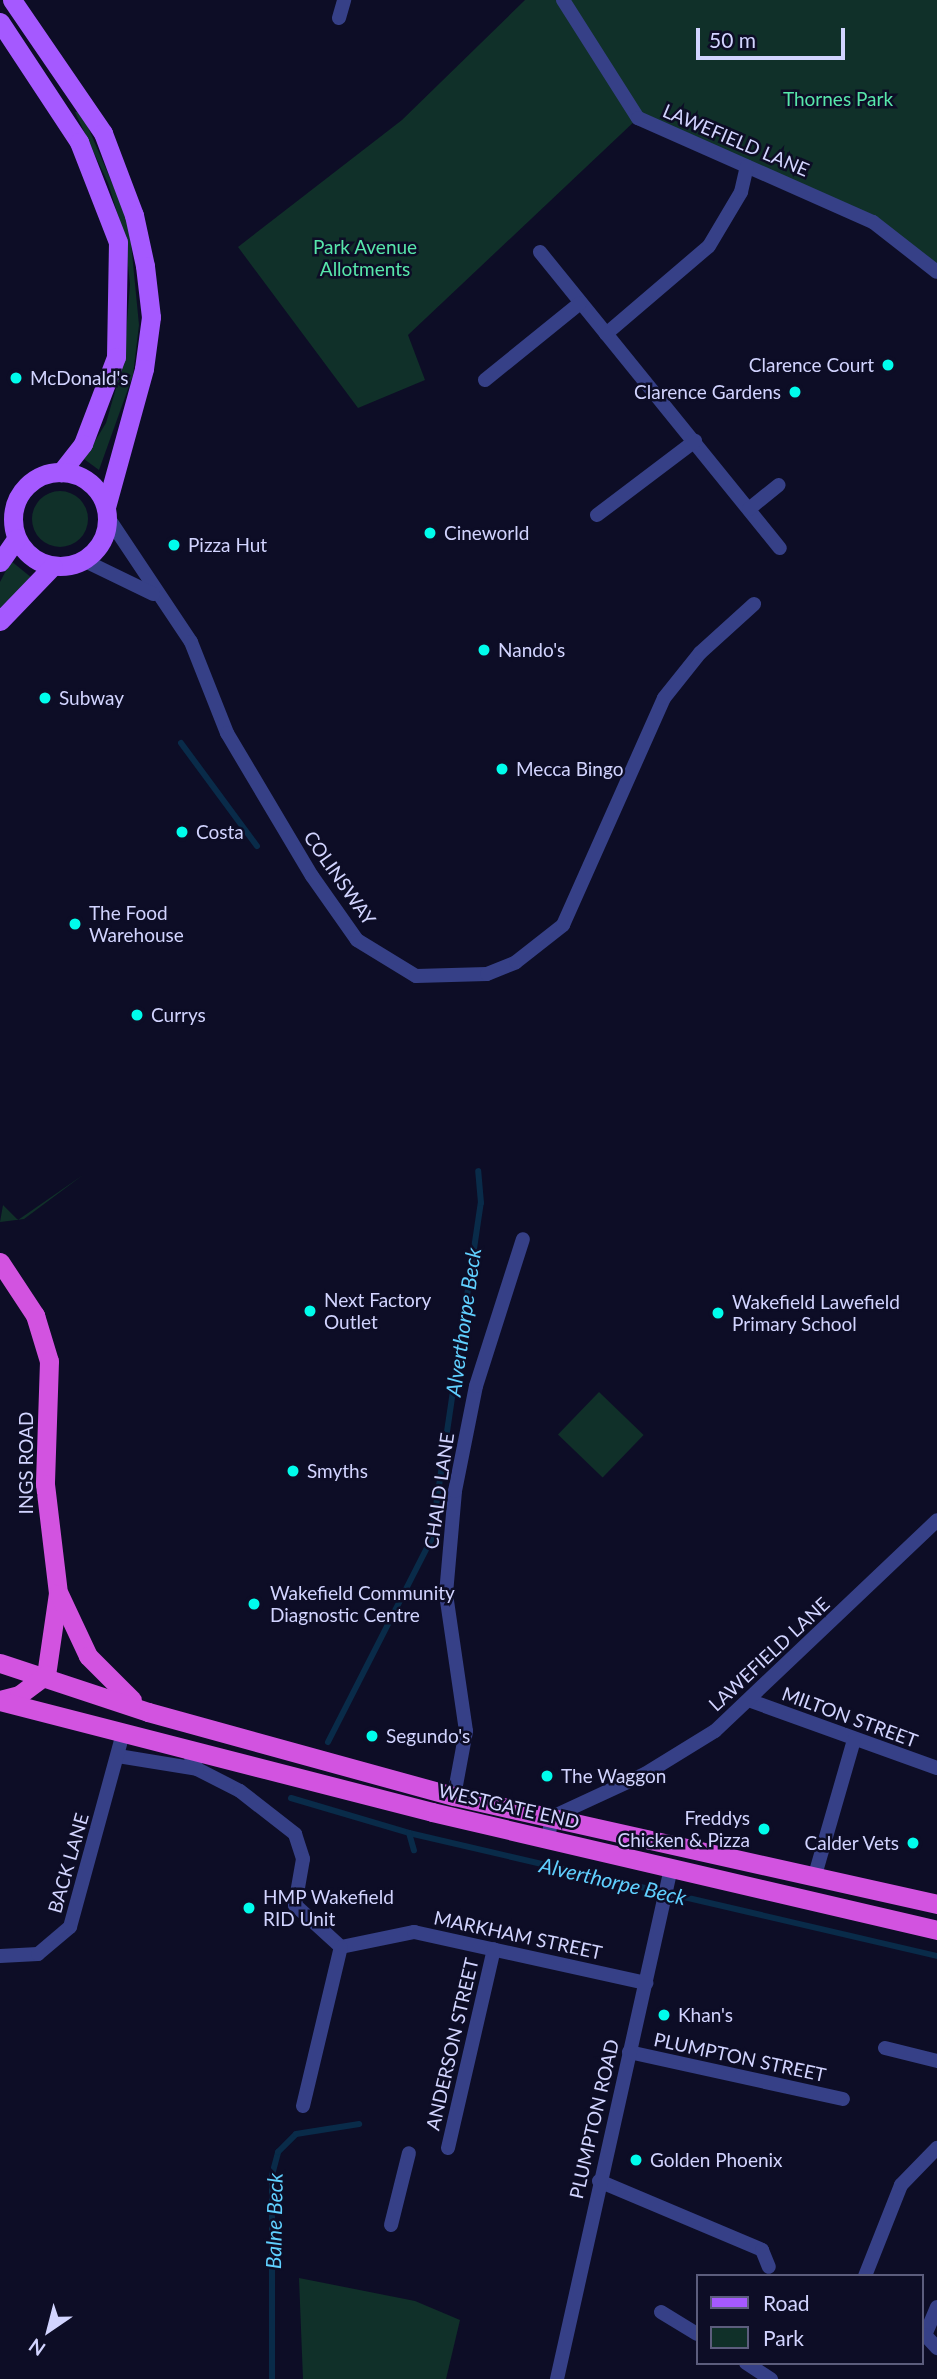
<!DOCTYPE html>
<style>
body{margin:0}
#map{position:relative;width:937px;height:2379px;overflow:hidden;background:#0d0d26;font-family:Lato,sans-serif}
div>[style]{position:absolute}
.green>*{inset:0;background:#103029;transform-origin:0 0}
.round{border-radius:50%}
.stream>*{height:6px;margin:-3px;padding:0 3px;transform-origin:3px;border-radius:3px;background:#092b49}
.minor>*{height:14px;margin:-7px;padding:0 7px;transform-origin:7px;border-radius:7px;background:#364087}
.primary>*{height:19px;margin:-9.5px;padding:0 9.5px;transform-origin:9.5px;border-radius:9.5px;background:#a559ff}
.primary>.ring{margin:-9.5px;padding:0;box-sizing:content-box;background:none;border:19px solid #a559ff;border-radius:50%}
.trunk>*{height:19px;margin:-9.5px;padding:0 9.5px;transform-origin:9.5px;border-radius:9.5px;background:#d253e0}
.dots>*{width:19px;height:19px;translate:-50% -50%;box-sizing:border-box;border:4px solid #0d0d26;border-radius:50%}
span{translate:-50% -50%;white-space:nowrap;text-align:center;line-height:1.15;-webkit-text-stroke:5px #0d0d26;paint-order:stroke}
.park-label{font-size:19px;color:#57e6aa}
.street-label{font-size:19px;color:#d2d4ff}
.poi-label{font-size:19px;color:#d2d4ff}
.right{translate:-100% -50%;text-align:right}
.left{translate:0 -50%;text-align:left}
.water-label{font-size:21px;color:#60d0ff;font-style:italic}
.legend{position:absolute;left:696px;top:2274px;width:228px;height:91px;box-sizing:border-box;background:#0d0d26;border:2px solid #5c5d7d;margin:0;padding:9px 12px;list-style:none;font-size:21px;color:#d2d4ff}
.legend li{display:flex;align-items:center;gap:14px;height:35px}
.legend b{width:35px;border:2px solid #5c5d7d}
.north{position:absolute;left:14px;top:2295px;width:70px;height:70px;-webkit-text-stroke:5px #0d0d26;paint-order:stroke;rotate:215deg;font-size:19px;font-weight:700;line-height:28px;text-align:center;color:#d2d4ff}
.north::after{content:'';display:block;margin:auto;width:24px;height:32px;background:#d2d4ff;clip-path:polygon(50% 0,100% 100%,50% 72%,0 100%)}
.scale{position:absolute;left:696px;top:28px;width:149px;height:32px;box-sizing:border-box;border:4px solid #d2d4ff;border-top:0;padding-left:9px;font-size:21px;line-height:24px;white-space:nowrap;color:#d2d4ff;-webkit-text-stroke:5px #0d0d26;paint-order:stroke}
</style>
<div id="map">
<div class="green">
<div style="clip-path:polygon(525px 0,937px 0,937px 272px,873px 221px,638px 118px,408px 335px,425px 380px,358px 408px,238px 247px,402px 120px)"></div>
<div style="clip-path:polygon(81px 111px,129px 222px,139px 325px,133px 375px,99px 470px,84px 459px,106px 423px,124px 360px,130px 284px,125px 238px,108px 183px,75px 112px)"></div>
<div class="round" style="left:32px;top:491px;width:56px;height:56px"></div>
<div style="clip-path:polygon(11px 561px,32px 578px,0 608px,0 582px)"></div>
<div style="clip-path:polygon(83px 1175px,24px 1219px,0 1222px,3px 1205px,18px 1220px)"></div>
<div style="left:599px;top:1392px;width:62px;height:59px;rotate:44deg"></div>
<div style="clip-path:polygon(299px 2278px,415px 2301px,460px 2320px,446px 2379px,303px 2379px)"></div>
</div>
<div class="stream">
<div style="left:181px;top:743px;width:128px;rotate:53.6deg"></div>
<div style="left:328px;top:1742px;width:227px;rotate:-63deg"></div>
<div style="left:431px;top:1540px;width:341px;rotate:-81.6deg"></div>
<div style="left:481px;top:1203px;width:32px;rotate:-95deg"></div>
<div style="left:291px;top:1798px;width:123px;rotate:16.5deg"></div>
<div style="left:409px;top:1833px;width:542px;rotate:13.11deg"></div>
<div style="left:409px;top:1833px;width:18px;rotate:74deg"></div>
<div style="left:272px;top:2379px;width:204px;rotate:-90deg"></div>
<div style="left:272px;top:2175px;width:24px;rotate:-75deg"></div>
<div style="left:278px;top:2152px;width:25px;rotate:-45deg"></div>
<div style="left:296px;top:2134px;width:64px;rotate:-9deg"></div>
</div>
<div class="minor">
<div style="left:563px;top:0;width:140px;rotate:57.6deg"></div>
<div style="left:638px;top:118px;width:257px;rotate:23.9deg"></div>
<div style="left:873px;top:222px;width:81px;rotate:38deg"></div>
<div style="left:339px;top:18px;width:19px;rotate:-74deg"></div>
<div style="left:540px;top:252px;width:381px;rotate:51deg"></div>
<div style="left:606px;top:334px;width:135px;rotate:-40.5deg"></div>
<div style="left:709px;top:246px;width:63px;rotate:-59.3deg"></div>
<div style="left:741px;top:192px;width:26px;rotate:-77deg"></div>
<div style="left:485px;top:380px;width:122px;rotate:-39deg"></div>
<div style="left:749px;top:509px;width:38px;rotate:-39deg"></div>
<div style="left:597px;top:515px;width:123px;rotate:-37.1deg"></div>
<div style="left:107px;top:516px;width:151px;rotate:56.3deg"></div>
<div style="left:191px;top:642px;width:98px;rotate:68.4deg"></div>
<div style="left:227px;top:733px;width:166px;rotate:59.3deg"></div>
<div style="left:312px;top:876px;width:78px;rotate:54.9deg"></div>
<div style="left:357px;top:940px;width:69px;rotate:31.4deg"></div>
<div style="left:416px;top:976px;width:71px;rotate:-1.6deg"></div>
<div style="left:487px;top:974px;width:31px;rotate:-22deg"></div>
<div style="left:516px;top:962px;width:60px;rotate:-38.2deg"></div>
<div style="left:563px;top:925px;width:248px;rotate:-66deg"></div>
<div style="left:664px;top:698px;width:58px;rotate:-51.3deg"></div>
<div style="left:700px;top:653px;width:73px;rotate:-42.2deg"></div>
<div style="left:83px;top:560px;width:78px;rotate:25.9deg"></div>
<div style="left:751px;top:1701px;width:198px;rotate:19.8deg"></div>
<div style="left:187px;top:1749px;width:22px;rotate:63deg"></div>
<div style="left:197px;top:1769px;width:48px;rotate:27.1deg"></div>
<div style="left:240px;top:1791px;width:70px;rotate:38deg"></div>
<div style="left:295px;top:1834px;width:26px;rotate:72deg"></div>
<div style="left:303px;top:1859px;width:47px;rotate:99.9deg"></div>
<div style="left:295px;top:1905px;width:62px;rotate:42.4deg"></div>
<div style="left:118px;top:1756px;width:80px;rotate:9.3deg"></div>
<div style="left:454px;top:1796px;width:66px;rotate:-79.5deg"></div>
<div style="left:466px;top:1731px;width:138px;rotate:-98.3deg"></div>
<div style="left:446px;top:1594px;width:103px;rotate:-85deg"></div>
<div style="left:455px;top:1491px;width:107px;rotate:-78.7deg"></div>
<div style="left:476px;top:1386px;width:154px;rotate:-72.3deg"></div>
<div style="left:548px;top:1838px;width:21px;rotate:-79deg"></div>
<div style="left:552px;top:1817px;width:102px;rotate:-24.8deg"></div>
<div style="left:645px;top:1774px;width:82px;rotate:-31.6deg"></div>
<div style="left:715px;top:1731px;width:306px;rotate:-43.5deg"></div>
<div style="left:815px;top:1875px;width:141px;rotate:-73.9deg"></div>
<div style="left:341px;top:1947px;width:75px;rotate:-11.6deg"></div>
<div style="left:414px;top:1932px;width:238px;rotate:12.4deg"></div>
<div style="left:0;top:1956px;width:38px;rotate:-3deg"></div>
<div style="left:38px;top:1954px;width:42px;rotate:-40.2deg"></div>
<div style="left:70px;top:1927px;width:201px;rotate:-74.7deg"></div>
<div style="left:885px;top:2048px;width:54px;rotate:14deg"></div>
<div style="left:629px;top:2052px;width:219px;rotate:12.4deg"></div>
<div style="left:303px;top:2106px;width:163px;rotate:-76.6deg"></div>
<div style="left:448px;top:2148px;width:204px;rotate:-77deg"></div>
<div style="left:599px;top:2181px;width:177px;rotate:22.9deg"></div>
<div style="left:762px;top:2250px;width:18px;rotate:68deg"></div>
<div style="left:391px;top:2225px;width:74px;rotate:-76deg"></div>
<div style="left:865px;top:2276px;width:98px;rotate:-68.4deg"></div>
<div style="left:901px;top:2185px;width:52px;rotate:-45.8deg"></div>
<div style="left:937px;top:2307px;width:30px;rotate:113deg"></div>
<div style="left:925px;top:2335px;width:18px;rotate:47deg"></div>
<div style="left:661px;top:2312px;width:42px;rotate:31.4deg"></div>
<div style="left:746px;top:2363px;width:30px;rotate:33deg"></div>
<div style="left:557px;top:2379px;width:524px;rotate:-77.42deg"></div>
</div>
<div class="primary">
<div style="left:12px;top:0;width:161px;rotate:55.6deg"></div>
<div style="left:103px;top:133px;width:88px;rotate:69.3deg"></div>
<div style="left:134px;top:215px;width:52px;rotate:77.8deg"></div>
<div style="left:145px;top:266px;width:51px;rotate:83.3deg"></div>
<div style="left:151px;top:317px;width:52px;rotate:97.7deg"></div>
<div style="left:144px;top:369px;width:143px;rotate:105.4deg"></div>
<div style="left:0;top:22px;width:144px;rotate:56.6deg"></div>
<div style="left:79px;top:142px;width:107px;rotate:68.7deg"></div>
<div style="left:118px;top:242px;width:115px;rotate:91deg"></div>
<div style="left:116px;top:357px;width:93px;rotate:110.8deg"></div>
<div style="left:83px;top:444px;width:36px;rotate:128deg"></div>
<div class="ring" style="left:13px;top:472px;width:75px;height:75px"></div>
<div style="left:0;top:562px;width:29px;rotate:-55deg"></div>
<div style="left:0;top:621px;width:76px;rotate:-46.1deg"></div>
</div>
<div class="trunk">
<div style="left:0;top:1262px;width:64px;rotate:56.6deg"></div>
<div style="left:35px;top:1315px;width:48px;rotate:73.1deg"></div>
<div style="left:49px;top:1361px;width:123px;rotate:91.9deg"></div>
<div style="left:45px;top:1484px;width:110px;rotate:83.2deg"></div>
<div style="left:58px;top:1593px;width:83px;rotate:98.3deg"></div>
<div style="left:59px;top:1594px;width:68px;rotate:64.9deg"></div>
<div style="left:88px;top:1656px;width:62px;rotate:45deg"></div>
<div style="left:0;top:1663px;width:156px;rotate:18.3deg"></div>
<div style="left:148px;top:1712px;width:317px;rotate:15.4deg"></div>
<div style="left:454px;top:1796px;width:495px;rotate:12.6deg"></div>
<div style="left:0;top:1700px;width:20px;rotate:-15deg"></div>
<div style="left:19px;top:1695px;width:34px;rotate:-37deg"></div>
<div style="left:0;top:1701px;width:446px;rotate:14.4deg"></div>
<div style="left:432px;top:1812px;width:519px;rotate:13.15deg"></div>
</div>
<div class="dots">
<div style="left:888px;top:365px;background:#00fdec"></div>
<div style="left:16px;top:378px;background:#00fdec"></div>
<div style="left:795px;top:392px;background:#00fdec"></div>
<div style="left:430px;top:533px;background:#00fdec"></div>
<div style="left:174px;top:545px;background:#00fdec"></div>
<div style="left:484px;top:650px;background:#00fdec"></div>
<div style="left:45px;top:698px;background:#00fdec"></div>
<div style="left:502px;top:769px;background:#00fdec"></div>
<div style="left:182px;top:832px;background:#00fdec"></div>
<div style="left:75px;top:924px;background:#00fdec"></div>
<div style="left:137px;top:1015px;background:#00fdec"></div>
<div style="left:310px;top:1311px;background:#00fdec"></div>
<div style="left:718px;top:1313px;background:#00fdec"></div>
<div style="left:293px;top:1471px;background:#00fdec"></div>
<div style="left:254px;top:1604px;background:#00fdec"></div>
<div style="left:372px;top:1736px;background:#00fdec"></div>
<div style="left:547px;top:1776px;background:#00fdec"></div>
<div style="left:764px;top:1829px;background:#00fdec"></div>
<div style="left:913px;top:1843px;background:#00fdec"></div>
<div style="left:249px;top:1908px;background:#00fdec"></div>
<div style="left:664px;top:2015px;background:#00fdec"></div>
<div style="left:636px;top:2160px;background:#00fdec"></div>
</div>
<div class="park-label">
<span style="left:838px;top:99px">Thornes Park</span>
<span style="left:365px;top:258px">Park Avenue<br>Allotments</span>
</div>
<div class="street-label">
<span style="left:736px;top:140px;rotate:23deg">LAWEFIELD LANE</span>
<span style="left:340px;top:878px;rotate:55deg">COLINSWAY</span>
<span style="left:26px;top:1463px;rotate:-90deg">INGS ROAD</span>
<span style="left:439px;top:1491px;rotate:-82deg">CHALD LANE</span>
<span style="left:769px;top:1654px;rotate:-43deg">LAWEFIELD LANE</span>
<span style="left:850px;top:1717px;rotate:20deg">MILTON STREET</span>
<span style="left:509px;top:1806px;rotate:13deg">WESTGATE END</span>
<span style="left:68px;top:1863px;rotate:-74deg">BACK LANE</span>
<span style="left:518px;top:1935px;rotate:12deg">MARKHAM STREET</span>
<span style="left:452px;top:2044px;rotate:-77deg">ANDERSON STREET</span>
<span style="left:740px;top:2057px;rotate:12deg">PLUMPTON STREET</span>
<span style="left:594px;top:2119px;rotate:-77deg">PLUMPTON ROAD</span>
</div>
<div class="poi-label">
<span class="right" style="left:874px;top:365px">Clarence Court</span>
<span class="left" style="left:30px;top:378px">McDonald's</span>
<span class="right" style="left:781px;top:392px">Clarence Gardens</span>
<span class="left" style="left:444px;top:533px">Cineworld</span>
<span class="left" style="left:188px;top:545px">Pizza Hut</span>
<span class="left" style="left:498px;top:650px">Nando's</span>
<span class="left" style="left:59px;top:698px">Subway</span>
<span class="left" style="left:516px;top:769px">Mecca Bingo</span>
<span class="left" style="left:196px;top:832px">Costa</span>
<span class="left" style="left:89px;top:924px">The Food<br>Warehouse</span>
<span class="left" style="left:151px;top:1015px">Currys</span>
<span class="left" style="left:324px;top:1311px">Next Factory<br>Outlet</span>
<span class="left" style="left:732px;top:1313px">Wakefield Lawefield<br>Primary School</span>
<span class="left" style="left:307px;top:1471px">Smyths</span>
<span class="left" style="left:270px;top:1604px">Wakefield Community<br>Diagnostic Centre</span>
<span class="left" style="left:386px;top:1736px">Segundo's</span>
<span class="left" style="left:561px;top:1776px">The Waggon</span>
<span class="right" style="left:750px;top:1829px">Freddys<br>Chicken &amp; Pizza</span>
<span class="right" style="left:899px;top:1843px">Calder Vets</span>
<span class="left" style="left:263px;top:1908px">HMP Wakefield<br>RID Unit</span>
<span class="left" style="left:678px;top:2015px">Khan's</span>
<span class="left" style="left:650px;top:2160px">Golden Phoenix</span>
</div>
<div class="water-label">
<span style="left:463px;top:1322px;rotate:-82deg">Alverthorpe Beck</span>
<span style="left:613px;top:1881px;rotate:13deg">Alverthorpe Beck</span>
<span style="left:274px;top:2221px;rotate:-89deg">Balne Beck</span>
</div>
<ul class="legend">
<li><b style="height:9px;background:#a559ff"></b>Road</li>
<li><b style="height:19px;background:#103029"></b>Park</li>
</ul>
<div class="north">N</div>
<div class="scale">50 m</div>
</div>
